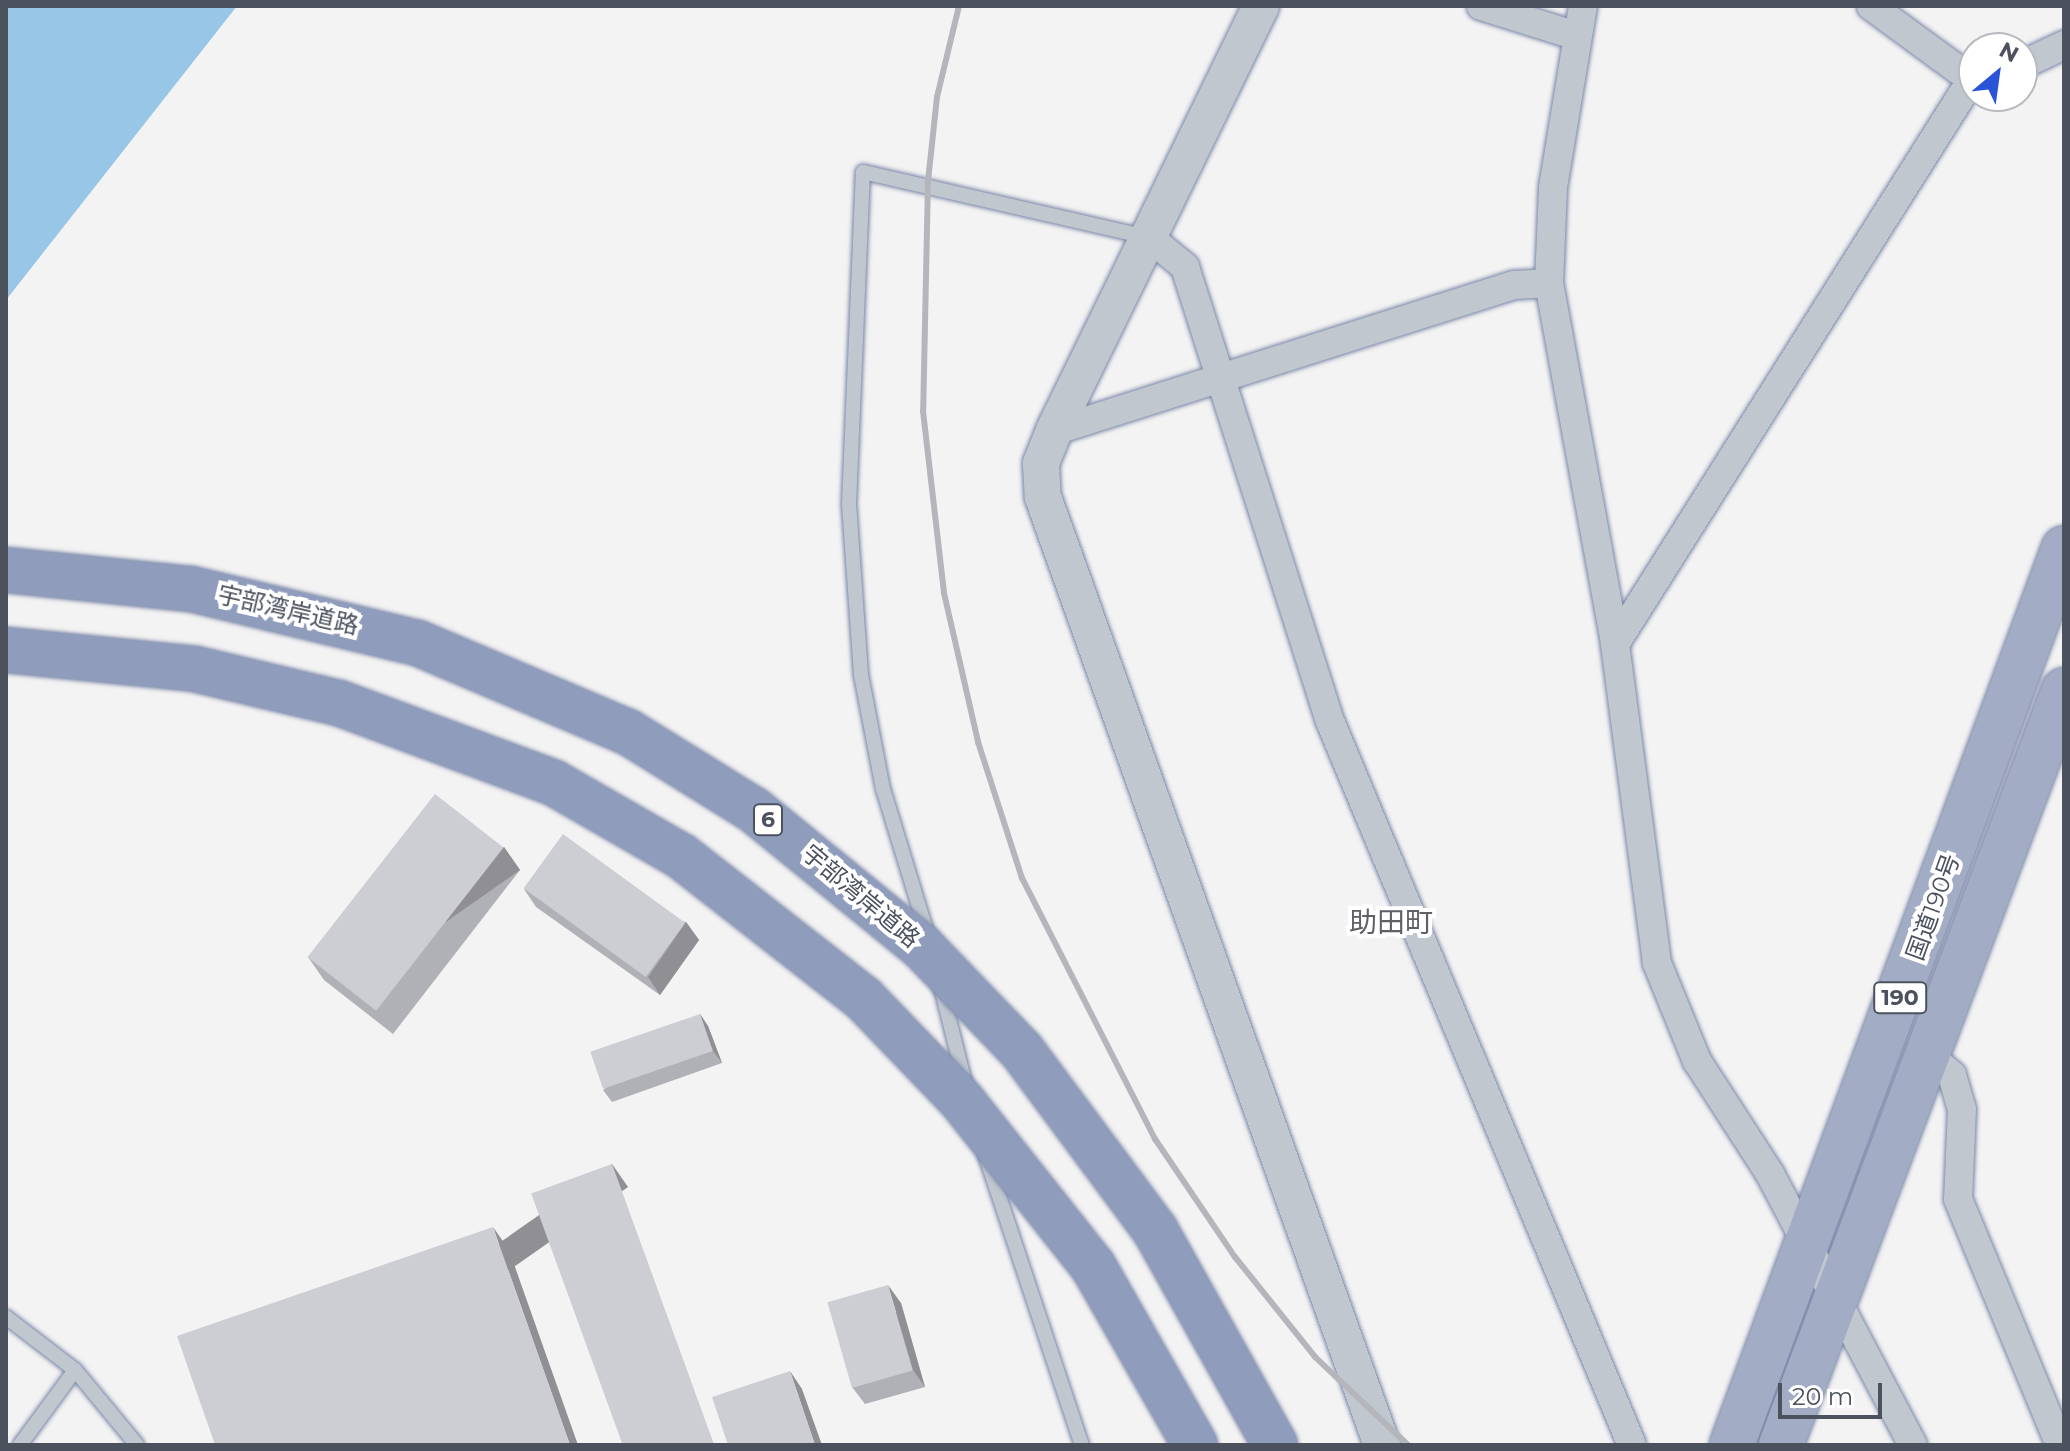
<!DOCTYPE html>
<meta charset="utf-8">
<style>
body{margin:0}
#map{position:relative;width:2070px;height:1451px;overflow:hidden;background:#f4f3f3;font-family:Montserrat,"Noto Sans JP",sans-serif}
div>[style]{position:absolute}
.water>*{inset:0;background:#97c6e6}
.roads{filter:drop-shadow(0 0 2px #7a87a8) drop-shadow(0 0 2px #7a87a8)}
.service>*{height:14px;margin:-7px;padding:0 7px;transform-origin:7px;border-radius:7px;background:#c1c7cf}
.minor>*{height:28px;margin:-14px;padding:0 14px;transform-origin:14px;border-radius:14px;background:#c1c7cf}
.tertiary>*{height:36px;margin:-18px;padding:0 18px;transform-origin:18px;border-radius:18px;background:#c1c7cf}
.trunk>*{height:44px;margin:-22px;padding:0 22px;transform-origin:22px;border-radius:22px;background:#a2acc5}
.rail>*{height:6px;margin:-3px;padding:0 3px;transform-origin:3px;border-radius:3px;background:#b5b6bc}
.bridges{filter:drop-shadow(0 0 2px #7a87a8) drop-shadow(0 0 2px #7a87a8)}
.motorway-bridge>*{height:44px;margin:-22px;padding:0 22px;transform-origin:22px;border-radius:22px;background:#8f9cbc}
.wall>*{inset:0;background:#b0b1b6}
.shaded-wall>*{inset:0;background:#909094;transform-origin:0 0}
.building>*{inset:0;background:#cdced4;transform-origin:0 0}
span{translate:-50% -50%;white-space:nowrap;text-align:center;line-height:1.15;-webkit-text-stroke:8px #fff;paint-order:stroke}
.shield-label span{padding:2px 6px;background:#fff;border:2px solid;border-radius:6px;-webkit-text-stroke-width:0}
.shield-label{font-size:22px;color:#4b525e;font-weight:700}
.street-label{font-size:24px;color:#4b525e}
.quarter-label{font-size:28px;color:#5f6167}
.frame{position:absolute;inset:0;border:8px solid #4b525e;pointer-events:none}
.north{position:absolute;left:1958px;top:32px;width:80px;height:80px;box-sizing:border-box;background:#fff;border:2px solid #b7babf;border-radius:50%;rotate:29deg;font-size:22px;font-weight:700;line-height:32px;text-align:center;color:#4b525e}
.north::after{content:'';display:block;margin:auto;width:28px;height:36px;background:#2a54d7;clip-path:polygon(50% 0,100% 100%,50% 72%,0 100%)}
.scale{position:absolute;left:1778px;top:1383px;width:104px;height:36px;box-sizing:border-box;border:4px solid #4b525e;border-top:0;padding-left:10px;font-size:24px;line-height:28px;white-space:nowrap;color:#4b525e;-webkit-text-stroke:6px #fff;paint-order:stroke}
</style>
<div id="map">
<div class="water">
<div style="clip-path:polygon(6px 6px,237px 6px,6px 300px)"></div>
</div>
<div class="roads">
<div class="service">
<div style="left:928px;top:936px;width:154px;rotate:-107deg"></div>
<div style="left:883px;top:789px;width:116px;rotate:-100.9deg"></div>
<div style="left:861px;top:675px;width:171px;rotate:-94deg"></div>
<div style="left:849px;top:504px;width:332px;rotate:-87.6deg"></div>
<div style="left:863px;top:172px;width:290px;rotate:12.9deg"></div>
<div style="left:941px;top:987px;width:103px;rotate:76deg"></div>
<div style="left:986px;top:1157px;width:304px;rotate:71.6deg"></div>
<div style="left:6px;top:1317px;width:87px;rotate:37.5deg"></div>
<div style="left:75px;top:1370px;width:97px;rotate:50.4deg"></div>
<div style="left:20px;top:1445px;width:93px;rotate:-53.7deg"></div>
</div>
<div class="minor">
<div style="left:1481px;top:6px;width:101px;rotate:17.4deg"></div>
<div style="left:1583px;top:6px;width:184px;rotate:99.4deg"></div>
<div style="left:1553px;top:188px;width:95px;rotate:92.4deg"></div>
<div style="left:1549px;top:283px;width:367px;rotate:79.6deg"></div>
<div style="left:1615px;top:644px;width:322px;rotate:82.5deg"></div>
<div style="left:1657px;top:963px;width:106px;rotate:67.8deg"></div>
<div style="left:1697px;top:1061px;width:135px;rotate:57.1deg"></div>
<div style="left:1770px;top:1174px;width:306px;rotate:62.2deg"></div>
<div style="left:1871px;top:6px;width:120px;rotate:36.2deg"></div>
<div style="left:2022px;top:65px;width:47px;rotate:-25.5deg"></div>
<div style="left:1149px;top:237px;width:47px;rotate:39.8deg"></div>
<div style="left:1185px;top:267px;width:477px;rotate:72.3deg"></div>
<div style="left:1330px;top:721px;width:784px;rotate:67.36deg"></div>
<div style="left:1054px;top:431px;width:483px;rotate:-17.6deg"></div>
<div style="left:1514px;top:285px;width:35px;rotate:-3deg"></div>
<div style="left:1615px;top:644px;width:672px;rotate:-57.71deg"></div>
<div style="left:1927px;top:1054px;width:33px;rotate:40deg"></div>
<div style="left:1952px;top:1075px;width:35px;rotate:74deg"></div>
<div style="left:1962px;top:1109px;width:90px;rotate:92.5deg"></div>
<div style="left:1958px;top:1199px;width:266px;rotate:67.5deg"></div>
</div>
<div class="tertiary">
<div style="left:1261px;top:6px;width:473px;rotate:116deg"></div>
<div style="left:1054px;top:431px;width:35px;rotate:112deg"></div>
<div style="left:1041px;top:464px;width:33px;rotate:87deg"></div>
<div style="left:1043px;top:497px;width:1007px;rotate:70.32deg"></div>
</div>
<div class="trunk">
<div style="left:1732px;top:1445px;width:956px;rotate:-69.69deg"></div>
<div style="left:1781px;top:1445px;width:806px;rotate:-69.45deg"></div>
</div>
</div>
<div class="rail">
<div style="left:959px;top:6px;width:94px;rotate:103.6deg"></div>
<div style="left:937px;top:97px;width:84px;rotate:96.1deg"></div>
<div style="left:928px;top:181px;width:230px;rotate:91.2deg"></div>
<div style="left:923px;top:411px;width:183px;rotate:83.4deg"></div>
<div style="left:944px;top:593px;width:153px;rotate:77.1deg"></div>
<div style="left:978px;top:742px;width:143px;rotate:72.1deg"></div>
<div style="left:1022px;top:878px;width:293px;rotate:63deg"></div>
<div style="left:1155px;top:1139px;width:143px;rotate:55.9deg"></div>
<div style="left:1235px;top:1257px;width:128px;rotate:51.3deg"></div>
<div style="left:1315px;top:1357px;width:128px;rotate:43.4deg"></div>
</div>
<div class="bridges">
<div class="motorway-bridge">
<div style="left:6px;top:570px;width:186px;rotate:5.9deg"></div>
<div style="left:191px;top:589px;width:233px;rotate:13.4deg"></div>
<div style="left:418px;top:643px;width:228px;rotate:23deg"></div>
<div style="left:628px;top:732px;width:148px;rotate:31.8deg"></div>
<div style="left:754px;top:810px;width:218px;rotate:39.2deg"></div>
<div style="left:923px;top:948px;width:143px;rotate:46.1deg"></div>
<div style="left:1022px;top:1051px;width:223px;rotate:53.4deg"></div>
<div style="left:1155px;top:1230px;width:246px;rotate:60.8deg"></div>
<div style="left:6px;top:650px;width:190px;rotate:5.7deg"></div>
<div style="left:195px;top:669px;width:148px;rotate:13.3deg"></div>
<div style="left:339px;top:703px;width:229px;rotate:20.4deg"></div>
<div style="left:554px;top:783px;width:146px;rotate:29.9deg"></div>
<div style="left:681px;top:856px;width:232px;rotate:38deg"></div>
<div style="left:864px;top:999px;width:141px;rotate:46.1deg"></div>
<div style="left:962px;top:1101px;width:211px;rotate:51.6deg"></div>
<div style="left:1093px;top:1266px;width:206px;rotate:60.3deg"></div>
</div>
</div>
<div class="wall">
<div style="clip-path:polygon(504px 847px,520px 870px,393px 1034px,324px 980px,308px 957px)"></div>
<div style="clip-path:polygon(524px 889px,686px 922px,699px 940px,660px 995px,536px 907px)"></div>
<div style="clip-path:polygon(700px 1014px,708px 1026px,722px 1063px,612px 1102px,603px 1090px)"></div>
<div style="clip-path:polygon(901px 1303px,925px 1387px,865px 1404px,852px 1387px)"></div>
</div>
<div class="shaded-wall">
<div style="left:504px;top:847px;width:28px;height:208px;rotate:55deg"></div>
<div style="clip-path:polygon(686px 922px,699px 940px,660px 995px,648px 977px)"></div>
<div style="clip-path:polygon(700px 1014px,708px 1026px,722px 1063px,713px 1051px)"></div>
<div style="left:612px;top:1164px;width:28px;height:299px;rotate:55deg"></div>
<div style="clip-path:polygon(493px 1227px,509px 1250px,578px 1445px,570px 1445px)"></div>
<div style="clip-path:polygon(888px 1285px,901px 1303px,925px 1387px,913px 1370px)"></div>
<div style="clip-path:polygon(790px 1371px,802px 1389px,822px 1445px,815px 1445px)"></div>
</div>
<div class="building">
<div style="left:435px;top:794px;width:87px;height:207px;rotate:38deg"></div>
<div style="left:563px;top:834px;width:151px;height:67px;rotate:36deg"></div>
<div style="left:700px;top:1014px;width:39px;height:116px;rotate:71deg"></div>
<div style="left:612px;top:1164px;width:299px;height:86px;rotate:70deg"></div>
<div style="clip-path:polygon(493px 1227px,570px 1445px,215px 1445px,177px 1336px)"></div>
<div style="left:888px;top:1285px;width:89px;height:63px;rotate:74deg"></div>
<div style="clip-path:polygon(790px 1371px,815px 1445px,728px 1445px,712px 1397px)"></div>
</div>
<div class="shield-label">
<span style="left:768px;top:820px">6</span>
<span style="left:1900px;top:998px">190</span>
</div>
<div class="street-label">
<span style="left:288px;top:610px;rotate:13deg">宇部湾岸道路</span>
<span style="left:861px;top:896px;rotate:40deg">宇部湾岸道路</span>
<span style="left:1933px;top:907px;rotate:-70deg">国道190号</span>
</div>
<div class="quarter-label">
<span style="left:1391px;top:922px">助田町</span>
</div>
<div class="frame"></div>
<div class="north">N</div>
<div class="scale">20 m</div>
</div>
